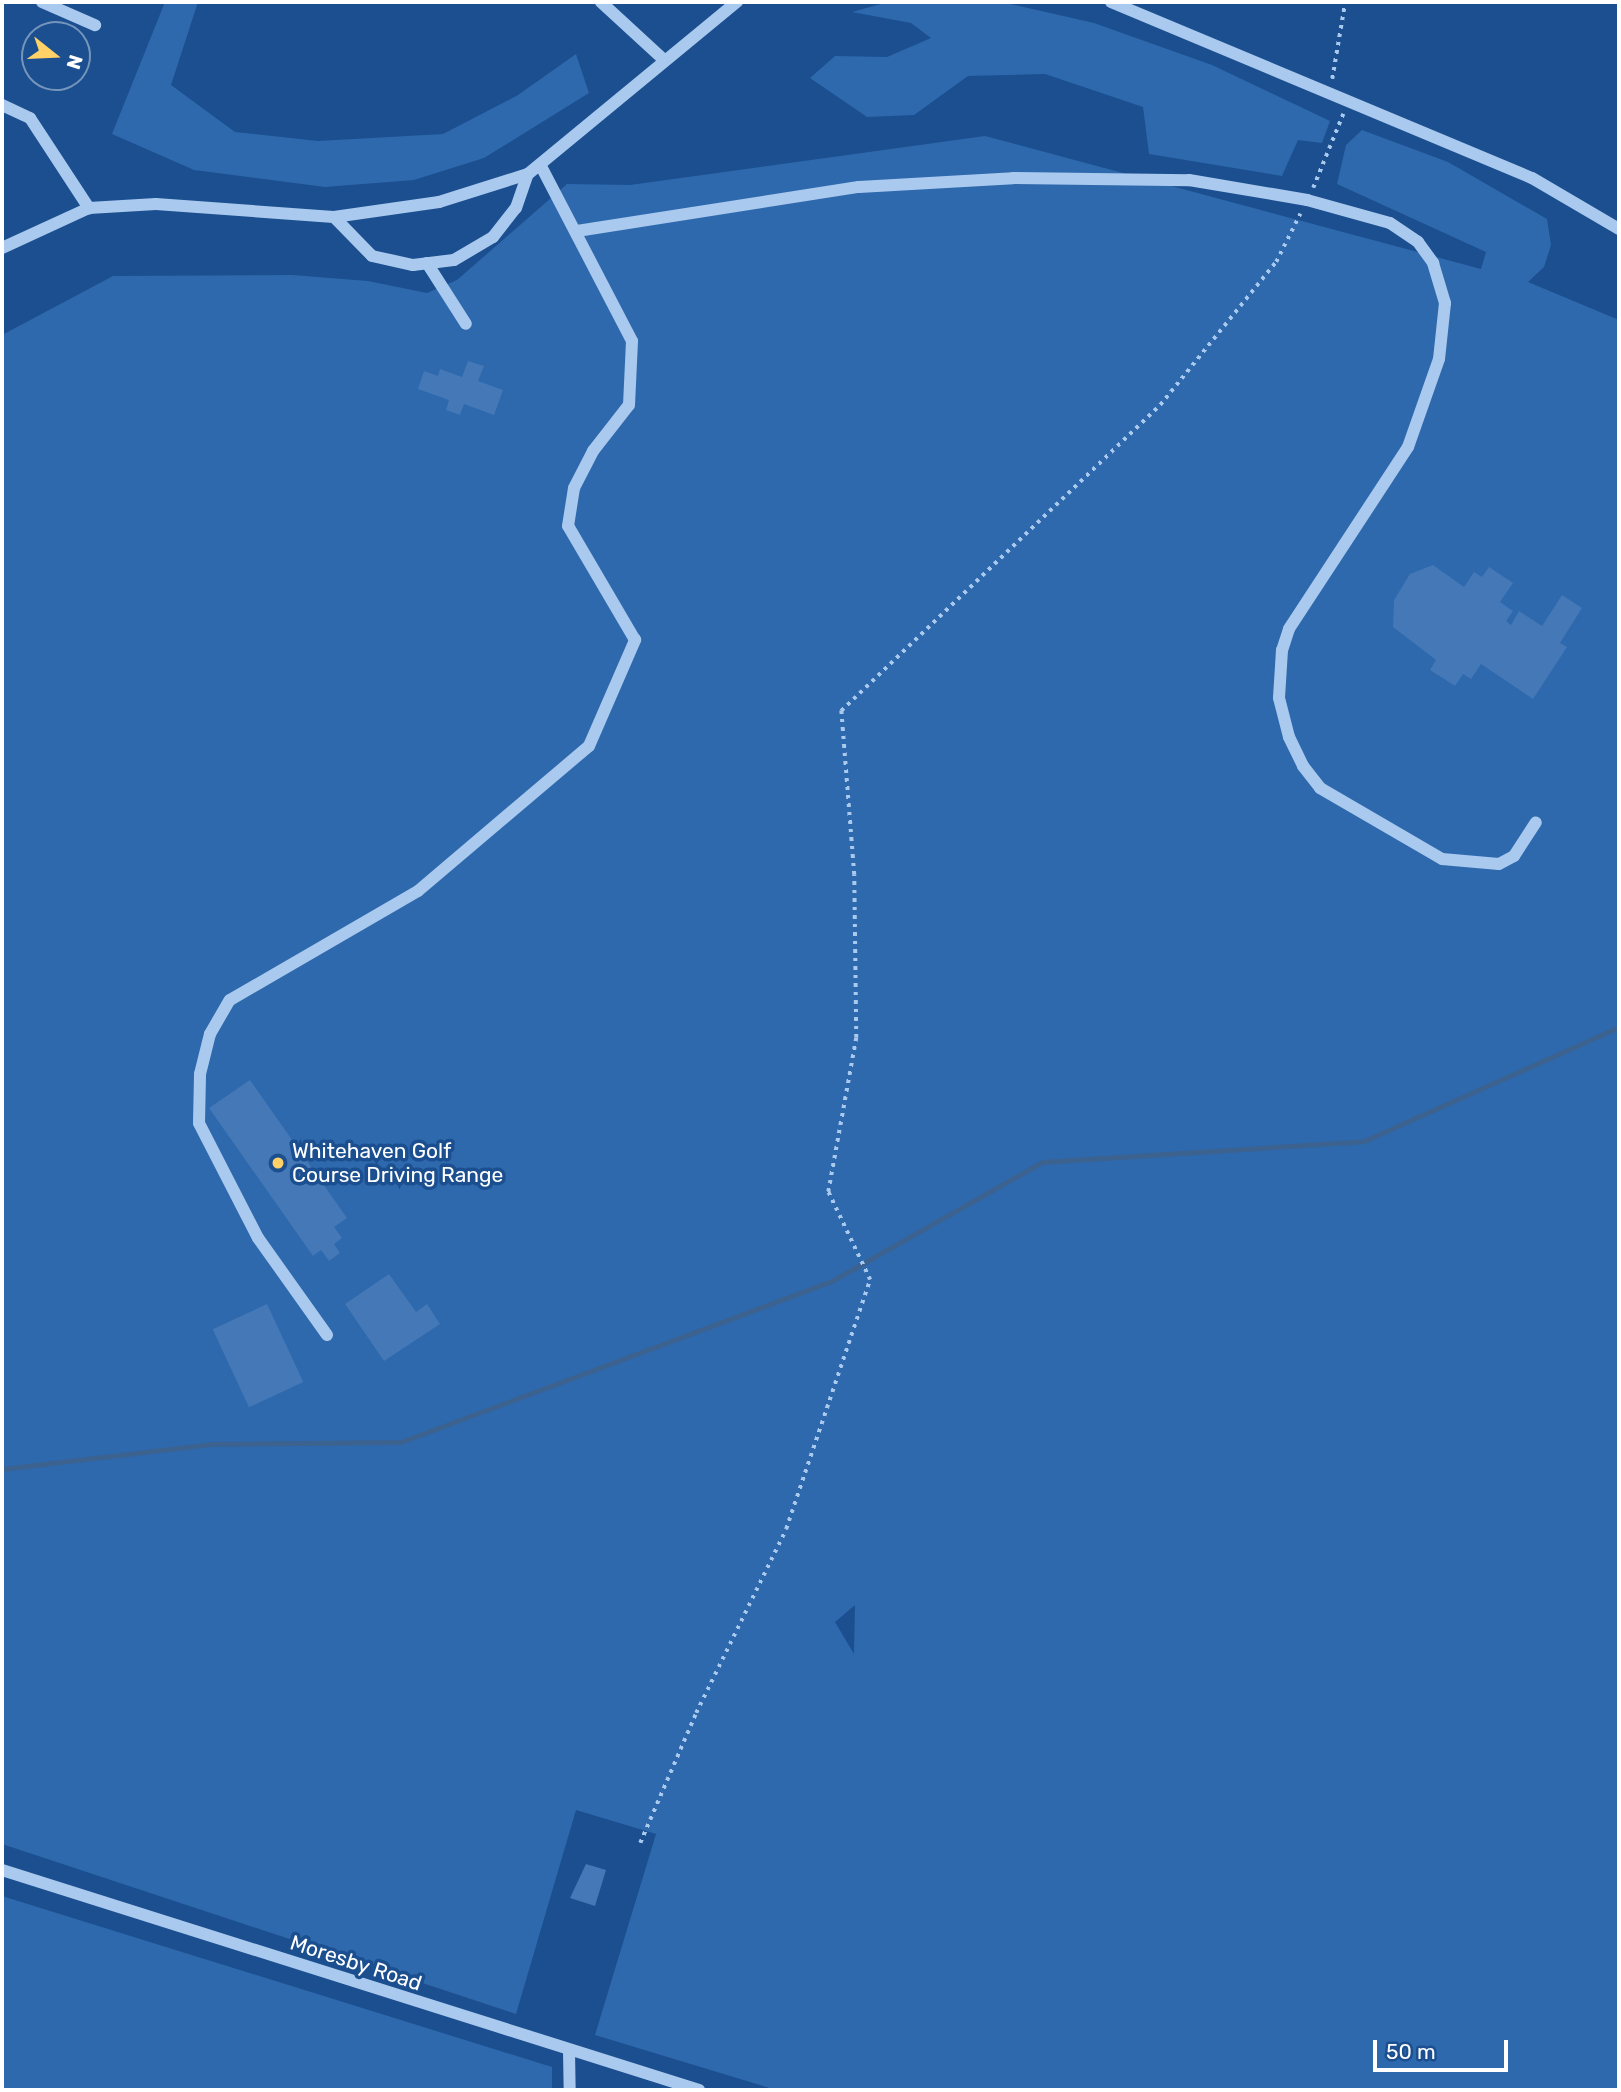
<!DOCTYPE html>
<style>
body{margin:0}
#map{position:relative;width:1621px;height:2092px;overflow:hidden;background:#1b4f8f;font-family:Rubik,sans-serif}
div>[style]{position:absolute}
.green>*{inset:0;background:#2e69ad}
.stream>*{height:5px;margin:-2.5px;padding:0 2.5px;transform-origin:2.5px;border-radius:2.5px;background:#3c6290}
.building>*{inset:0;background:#4478b7;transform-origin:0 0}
.path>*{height:3.5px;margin-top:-1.75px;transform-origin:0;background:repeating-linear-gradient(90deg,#a9c9ee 0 3.5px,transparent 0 8.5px)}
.minor>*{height:12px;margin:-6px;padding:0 6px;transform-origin:6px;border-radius:6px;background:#a9c9ee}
.dots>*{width:19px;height:19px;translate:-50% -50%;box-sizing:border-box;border:4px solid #1b4f8f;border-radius:50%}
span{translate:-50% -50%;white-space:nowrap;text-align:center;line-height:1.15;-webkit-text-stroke:7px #1b4f8f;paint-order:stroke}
.poi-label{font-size:21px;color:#fff}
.left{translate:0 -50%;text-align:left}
.street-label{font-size:21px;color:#fff}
.frame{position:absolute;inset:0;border:4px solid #fff;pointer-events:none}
.north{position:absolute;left:21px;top:21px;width:70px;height:70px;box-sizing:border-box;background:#1b4f8f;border:2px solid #7695bc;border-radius:50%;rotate:108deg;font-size:19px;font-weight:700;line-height:28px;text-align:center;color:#fff}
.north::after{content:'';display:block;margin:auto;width:24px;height:32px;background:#ffd166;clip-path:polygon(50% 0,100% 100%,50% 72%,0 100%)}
.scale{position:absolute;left:1373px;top:2040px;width:135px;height:32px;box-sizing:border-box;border:4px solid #fff;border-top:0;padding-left:9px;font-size:21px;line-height:24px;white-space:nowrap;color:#fff;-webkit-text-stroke:5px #1b4f8f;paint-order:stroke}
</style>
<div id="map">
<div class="green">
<div style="clip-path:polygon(165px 2px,198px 2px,171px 85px,235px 132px,318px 141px,443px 134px,518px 95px,576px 54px,589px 93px,484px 158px,414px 180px,325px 187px,194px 170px,112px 134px)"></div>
<div style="clip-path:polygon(888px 2px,1002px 2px,1094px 23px,1212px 65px,1330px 121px,1322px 143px,1298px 140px,1282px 176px,1149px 154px,1143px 107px,1045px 74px,968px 76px,914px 115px,867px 117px,810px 78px,835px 56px,887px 57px,931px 38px,911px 23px,852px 12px)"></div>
<div style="clip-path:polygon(evenodd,1362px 130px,1448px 162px,1547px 219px,1551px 245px,1544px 267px,1528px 282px,1619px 320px,1619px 2090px,776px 2090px,595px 2035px,656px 1834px,576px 1810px,516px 2014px,2px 1844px,2px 335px,113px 276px,292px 275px,368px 281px,427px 293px,457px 280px,567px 184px,630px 185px,985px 136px,1481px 269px,1486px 252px,1337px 184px,1346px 145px,1362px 130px,855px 1605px,854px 1654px,835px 1622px,855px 1605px)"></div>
<div style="clip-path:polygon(2px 1896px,552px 2067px,552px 2090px,2px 2090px)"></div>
</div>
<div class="stream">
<div style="left:2px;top:1469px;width:210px;rotate:-6.8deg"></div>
<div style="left:211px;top:1444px;width:190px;rotate:-0.6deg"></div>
<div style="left:401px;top:1442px;width:458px;rotate:-20.5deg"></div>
<div style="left:830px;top:1282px;width:244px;rotate:-29.5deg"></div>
<div style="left:1042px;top:1162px;width:323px;rotate:-3.7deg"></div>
<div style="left:1364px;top:1141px;width:279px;rotate:-24.1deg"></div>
</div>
<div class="building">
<div style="clip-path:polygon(468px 361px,484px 366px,478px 381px,503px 390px,494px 415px,464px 404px,460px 415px,446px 410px,449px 400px,418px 389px,424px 371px,438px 376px,440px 369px,462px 377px)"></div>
<div style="clip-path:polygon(1433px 565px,1464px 587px,1474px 572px,1482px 577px,1489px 567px,1513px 583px,1500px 602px,1513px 611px,1506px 621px,1511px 625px,1519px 611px,1542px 626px,1562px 595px,1582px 608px,1560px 643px,1567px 647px,1533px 699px,1481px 664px,1471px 679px,1463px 674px,1455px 686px,1430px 670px,1436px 660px,1393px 627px,1394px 600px,1410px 574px)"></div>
<div style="clip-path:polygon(250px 1080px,347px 1218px,334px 1227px,342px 1238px,334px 1244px,340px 1253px,329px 1261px,321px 1250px,313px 1256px,209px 1108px)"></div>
<div style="clip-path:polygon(389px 1274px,416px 1312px,427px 1304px,440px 1324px,384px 1361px,345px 1304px)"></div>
<div style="left:267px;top:1304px;width:86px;height:60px;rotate:65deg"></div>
<div style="clip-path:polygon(586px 1864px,606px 1870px,595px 1906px,570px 1898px)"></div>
</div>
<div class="path">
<div style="left:1332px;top:79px;width:78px;rotate:-80.4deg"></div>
<div style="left:1313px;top:188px;width:80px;rotate:-67.9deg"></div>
<div style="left:640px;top:1843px;width:142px;rotate:-66.7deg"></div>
<div style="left:696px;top:1713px;width:205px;rotate:-63.9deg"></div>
<div style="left:786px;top:1529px;width:263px;rotate:-71.4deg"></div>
<div style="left:870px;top:1280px;width:98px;rotate:-115.5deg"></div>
<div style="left:828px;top:1192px;width:157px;rotate:-79.7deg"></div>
<div style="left:856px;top:1038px;width:163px;rotate:-90.7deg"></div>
<div style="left:854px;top:875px;width:165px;rotate:-94.5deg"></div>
<div style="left:841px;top:711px;width:442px;rotate:-43.8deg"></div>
<div style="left:1160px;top:405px;width:184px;rotate:-51deg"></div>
<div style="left:1276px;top:262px;width:54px;rotate:-63.4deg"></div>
</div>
<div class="minor">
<div style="left:42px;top:2px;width:58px;rotate:23.5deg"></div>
<div style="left:601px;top:2px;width:84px;rotate:42.6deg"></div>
<div style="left:1111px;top:2px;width:456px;rotate:22.7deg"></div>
<div style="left:1532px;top:178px;width:101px;rotate:30.4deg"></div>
<div style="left:2px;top:105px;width:31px;rotate:25deg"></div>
<div style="left:30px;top:118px;width:108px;rotate:56.8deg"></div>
<div style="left:334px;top:217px;width:54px;rotate:45.7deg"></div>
<div style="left:372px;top:256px;width:42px;rotate:12.4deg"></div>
<div style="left:413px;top:265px;width:41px;rotate:-7deg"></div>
<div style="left:454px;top:260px;width:45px;rotate:-30.5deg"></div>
<div style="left:493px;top:237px;width:37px;rotate:-52deg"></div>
<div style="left:516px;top:208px;width:36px;rotate:-71deg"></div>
<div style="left:577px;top:231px;width:285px;rotate:-8.9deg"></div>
<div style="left:859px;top:187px;width:154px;rotate:-3.3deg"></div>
<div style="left:1013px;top:178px;width:176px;rotate:0.7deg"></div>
<div style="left:1189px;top:180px;width:120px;rotate:9.6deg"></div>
<div style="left:1307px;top:200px;width:86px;rotate:15.5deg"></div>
<div style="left:1390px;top:223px;width:34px;rotate:34deg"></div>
<div style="left:1418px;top:242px;width:26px;rotate:54deg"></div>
<div style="left:1433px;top:263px;width:42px;rotate:73.3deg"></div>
<div style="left:1445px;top:303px;width:56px;rotate:96.1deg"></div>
<div style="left:1439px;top:359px;width:93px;rotate:109.4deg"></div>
<div style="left:1408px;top:447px;width:217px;rotate:123.2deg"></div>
<div style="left:1289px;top:629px;width:22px;rotate:108deg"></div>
<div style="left:1282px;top:650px;width:48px;rotate:93.6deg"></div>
<div style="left:1279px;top:698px;width:40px;rotate:75.6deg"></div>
<div style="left:1289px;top:737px;width:32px;rotate:64deg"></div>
<div style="left:1303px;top:766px;width:28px;rotate:52deg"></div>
<div style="left:1320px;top:788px;width:141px;rotate:30.2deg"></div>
<div style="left:1442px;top:859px;width:57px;rotate:5deg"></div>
<div style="left:1499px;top:864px;width:17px;rotate:-28deg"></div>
<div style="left:1514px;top:856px;width:40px;rotate:-57.1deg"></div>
<div style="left:2px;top:248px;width:96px;rotate:-24.7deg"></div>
<div style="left:89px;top:208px;width:67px;rotate:-3.4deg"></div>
<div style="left:156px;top:204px;width:178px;rotate:4.2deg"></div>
<div style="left:334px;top:217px;width:106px;rotate:-8.1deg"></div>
<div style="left:439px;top:202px;width:93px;rotate:-17.5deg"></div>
<div style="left:528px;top:174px;width:271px;rotate:-39.5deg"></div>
<div style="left:427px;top:263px;width:72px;rotate:57.4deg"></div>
<div style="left:327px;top:1335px;width:119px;rotate:-125.4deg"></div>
<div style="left:258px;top:1238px;width:129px;rotate:-117.2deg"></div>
<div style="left:199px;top:1123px;width:49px;rotate:-88.8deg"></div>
<div style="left:200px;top:1074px;width:41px;rotate:-76deg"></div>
<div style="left:210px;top:1034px;width:39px;rotate:-60deg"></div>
<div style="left:230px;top:1000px;width:217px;rotate:-30.1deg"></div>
<div style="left:418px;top:891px;width:224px;rotate:-40.3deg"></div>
<div style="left:589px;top:746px;width:116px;rotate:-66.5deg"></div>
<div style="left:635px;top:640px;width:132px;rotate:-120.4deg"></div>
<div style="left:568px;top:526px;width:38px;rotate:-81deg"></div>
<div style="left:574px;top:488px;width:42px;rotate:-62.8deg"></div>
<div style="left:593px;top:451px;width:58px;rotate:-52deg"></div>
<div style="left:629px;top:405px;width:64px;rotate:-87.3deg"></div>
<div style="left:632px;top:341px;width:197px;rotate:-117.5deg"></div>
<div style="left:2px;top:1870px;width:731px;rotate:17.52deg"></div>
<div style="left:569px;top:2051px;width:39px;rotate:89deg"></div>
</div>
<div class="dots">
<div style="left:278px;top:1163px;background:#ffd166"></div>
</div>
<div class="poi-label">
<span class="left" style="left:292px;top:1163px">Whitehaven Golf<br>Course Driving Range</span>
</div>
<div class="street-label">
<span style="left:356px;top:1963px;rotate:18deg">Moresby Road</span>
</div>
<div class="frame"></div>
<div class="north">N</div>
<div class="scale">50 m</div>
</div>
